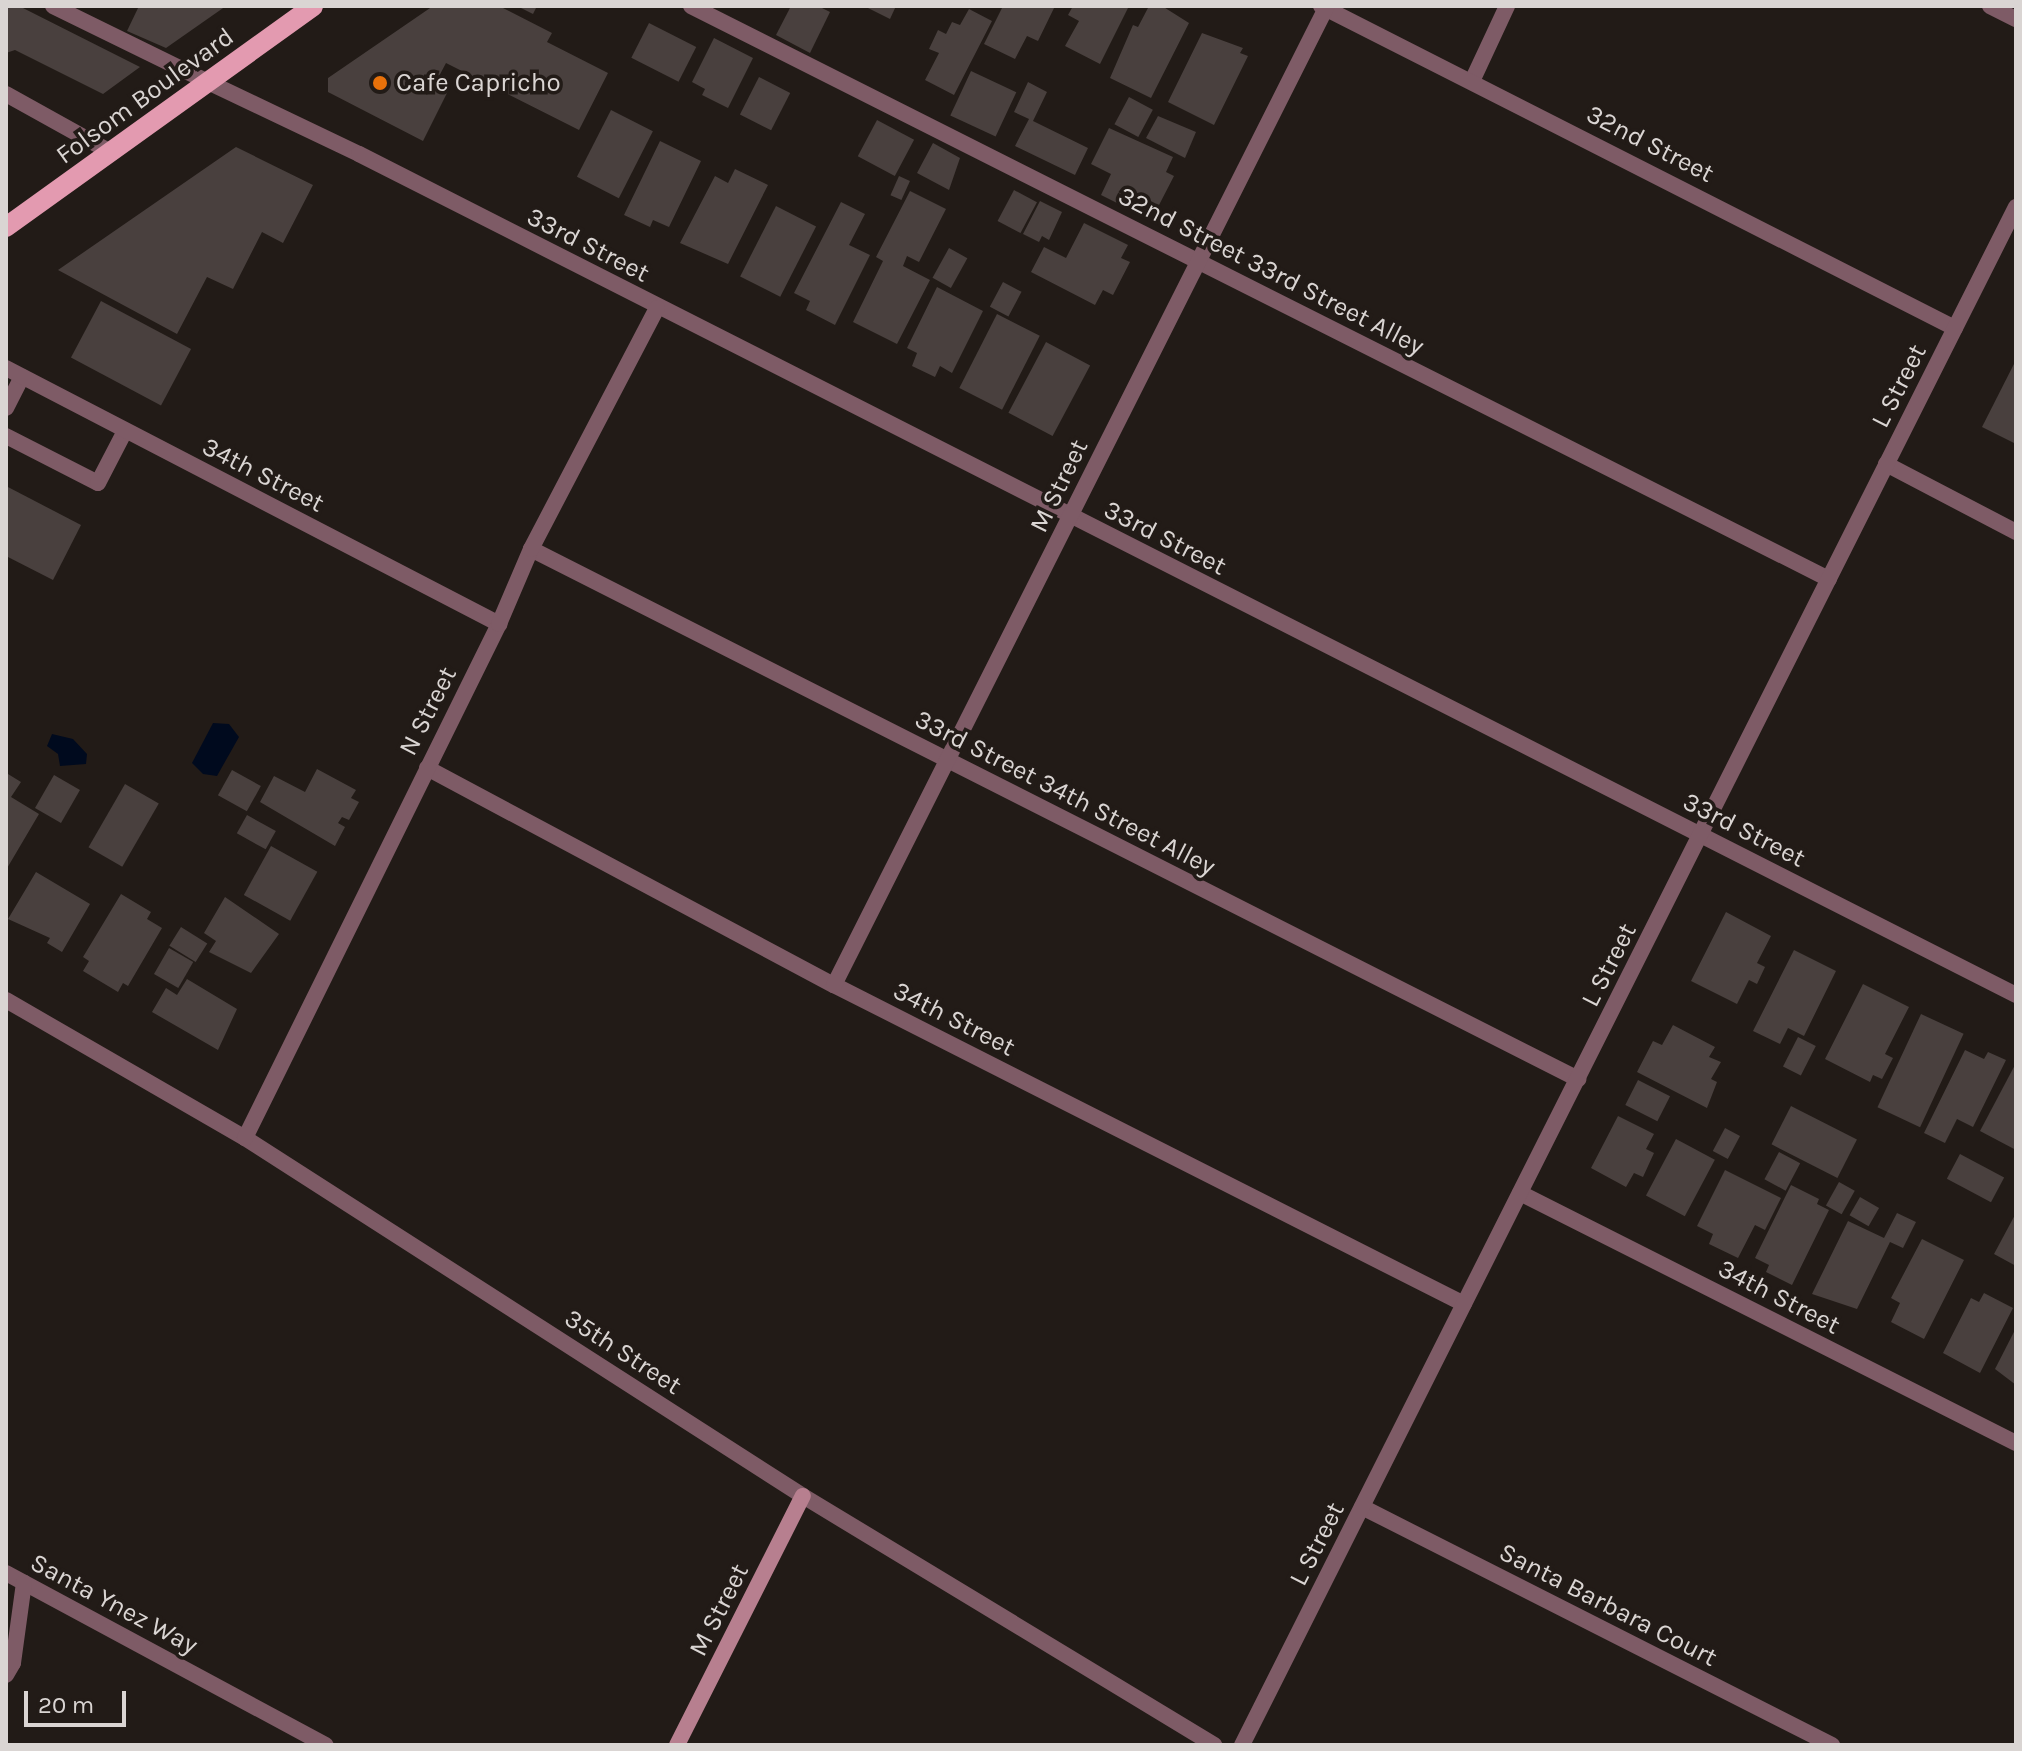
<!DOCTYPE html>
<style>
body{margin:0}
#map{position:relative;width:2022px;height:1751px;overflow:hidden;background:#221b17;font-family:Karla,sans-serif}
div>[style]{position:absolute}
.water>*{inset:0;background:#000a1e}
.building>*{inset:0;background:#49403e;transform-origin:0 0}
.lane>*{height:16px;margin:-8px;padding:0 8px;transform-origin:8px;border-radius:8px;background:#7e5b66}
.street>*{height:16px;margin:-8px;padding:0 8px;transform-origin:8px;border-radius:8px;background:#7e5b66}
.secondary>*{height:16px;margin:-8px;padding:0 8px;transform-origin:8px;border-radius:8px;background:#b77f8f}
.primary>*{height:20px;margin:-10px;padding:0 10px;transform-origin:10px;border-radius:10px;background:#e39ab0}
.dots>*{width:22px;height:22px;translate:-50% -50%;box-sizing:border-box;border:4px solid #221b17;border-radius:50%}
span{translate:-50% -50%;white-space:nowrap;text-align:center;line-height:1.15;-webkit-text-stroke:7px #221b17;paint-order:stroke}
.poi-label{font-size:26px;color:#dad5d3}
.left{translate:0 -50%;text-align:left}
.street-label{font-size:26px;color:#dad5d3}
.frame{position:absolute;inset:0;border:8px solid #dad5d3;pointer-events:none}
.scale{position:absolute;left:24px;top:1691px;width:102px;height:36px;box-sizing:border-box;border:4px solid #dad5d3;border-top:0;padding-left:10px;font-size:24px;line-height:28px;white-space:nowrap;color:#dad5d3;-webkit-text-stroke:6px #221b17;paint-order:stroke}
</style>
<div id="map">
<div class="water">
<div style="clip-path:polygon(213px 723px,229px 724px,239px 737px,217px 776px,203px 774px,192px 763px)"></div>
<div style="clip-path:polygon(52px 734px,73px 739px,87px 754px,86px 764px,60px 766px,58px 754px,47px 746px)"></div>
</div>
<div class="building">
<div style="clip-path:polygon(6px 6px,19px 6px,140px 67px,103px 94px,15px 50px,6px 53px)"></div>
<div style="clip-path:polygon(139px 6px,226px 6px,166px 48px,127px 31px)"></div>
<div style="clip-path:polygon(433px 6px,499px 6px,552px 33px,547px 42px,608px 73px,579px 130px,446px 63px,437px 80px,450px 87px,423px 141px,328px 92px,328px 78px)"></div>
<div style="clip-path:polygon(517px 6px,537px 6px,533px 14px)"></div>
<div style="clip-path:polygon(791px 6px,818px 6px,830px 12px,810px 53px,776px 35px)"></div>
<div style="clip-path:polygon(864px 6px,896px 6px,890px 19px)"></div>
<div style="clip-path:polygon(1003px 6px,1055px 6px,1038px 41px,1027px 36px,1015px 59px,984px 44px)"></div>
<div style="clip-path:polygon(1073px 6px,1129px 6px,1100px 64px,1065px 46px,1079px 21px,1068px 15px)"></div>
<div style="clip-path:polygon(1149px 6px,1162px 6px,1189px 23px,1151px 98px,1110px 78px,1133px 25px,1138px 27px)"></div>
<div style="clip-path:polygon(969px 9px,992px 21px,954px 95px,925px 80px,939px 53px,929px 49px,938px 30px,946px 34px,952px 22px,960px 25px)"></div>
<div style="left:649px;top:23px;width:53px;height:39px;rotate:27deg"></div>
<div style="clip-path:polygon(1202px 33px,1243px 48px,1240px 53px,1248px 56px,1214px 125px,1168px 102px)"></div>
<div style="clip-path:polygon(714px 38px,753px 58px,728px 108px,702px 95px,705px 89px,692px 82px)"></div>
<div style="left:971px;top:71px;width:50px;height:49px;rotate:25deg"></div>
<div style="left:759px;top:77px;width:35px;height:42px;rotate:27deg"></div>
<div style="clip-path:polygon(1028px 82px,1047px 92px,1033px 121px,1088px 148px,1075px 175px,1015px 146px,1029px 119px,1014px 112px)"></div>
<div style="left:1129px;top:97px;width:27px;height:31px;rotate:28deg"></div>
<div style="left:611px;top:110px;width:47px;height:75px;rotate:27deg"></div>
<div style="clip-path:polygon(1158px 116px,1196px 132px,1185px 158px,1146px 138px)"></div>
<div style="left:877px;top:120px;width:42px;height:41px;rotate:28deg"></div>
<div style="clip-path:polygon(1109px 128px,1173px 157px,1166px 172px,1174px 176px,1158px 207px,1149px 203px,1143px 216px,1101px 195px,1111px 174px,1091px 164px)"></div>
<div style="clip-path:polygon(660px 141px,701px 161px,669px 227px,653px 220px,650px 227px,624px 215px)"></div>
<div style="clip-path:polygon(933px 143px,960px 158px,949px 190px,917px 173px)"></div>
<div style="clip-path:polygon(236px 147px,313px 185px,283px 243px,262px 232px,233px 289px,207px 277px,177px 334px,58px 270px)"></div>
<div style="clip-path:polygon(735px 169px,768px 185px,728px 264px,680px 243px,715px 176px,728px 183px)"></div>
<div style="left:899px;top:176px;width:12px;height:21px;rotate:24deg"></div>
<div style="left:1014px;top:190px;width:26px;height:35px;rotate:28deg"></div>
<div style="clip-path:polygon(910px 191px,946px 209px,919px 262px,907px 256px,903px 266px,930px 280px,897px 344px,853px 322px,883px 261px,876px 257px)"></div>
<div style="clip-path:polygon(1040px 201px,1062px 212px,1049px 240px,1042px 236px,1039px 242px,1023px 234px)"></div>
<div style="clip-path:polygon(841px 202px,865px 214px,849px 245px,870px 255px,835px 325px,806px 310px,810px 301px,794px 293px)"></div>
<div style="left:776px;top:206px;width:45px;height:79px;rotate:27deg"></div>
<div style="clip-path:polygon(1084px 223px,1128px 245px,1121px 258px,1130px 262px,1113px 295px,1103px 290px,1095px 305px,1031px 272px,1044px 247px,1066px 258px)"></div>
<div style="left:949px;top:248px;width:21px;height:34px;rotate:29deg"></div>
<div style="left:1003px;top:282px;width:21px;height:28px;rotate:28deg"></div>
<div style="clip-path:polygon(937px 287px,983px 311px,952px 373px,940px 366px,935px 377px,912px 366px,917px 353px,907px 348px)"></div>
<div style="left:101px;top:301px;width:102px;height:64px;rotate:28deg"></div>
<div style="left:997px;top:314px;width:48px;height:83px;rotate:27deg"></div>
<div style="left:1046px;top:342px;width:50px;height:80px;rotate:28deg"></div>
<div style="clip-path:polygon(2016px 360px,2016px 444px,1982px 427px)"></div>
<div style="clip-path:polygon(6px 486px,81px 525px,53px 580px,6px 556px)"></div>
<div style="clip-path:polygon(317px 769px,356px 790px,351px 798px,359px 802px,349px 820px,342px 817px,338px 823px,345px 827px,335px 846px,260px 802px,274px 776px,305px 792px)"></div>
<div style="left:232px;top:770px;width:33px;height:29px;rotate:29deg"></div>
<div style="clip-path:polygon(8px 774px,21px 782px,11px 797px,39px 814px,6px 870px)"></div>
<div style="left:54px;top:775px;width:30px;height:38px;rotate:30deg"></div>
<div style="left:125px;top:784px;width:39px;height:73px;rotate:30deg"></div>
<div style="left:247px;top:815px;width:33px;height:21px;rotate:29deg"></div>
<div style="left:271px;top:846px;width:53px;height:56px;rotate:29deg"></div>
<div style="clip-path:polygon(36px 872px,90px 904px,62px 952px,47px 943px,50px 938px,8px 919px)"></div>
<div style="clip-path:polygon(121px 894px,151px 912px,147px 919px,162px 928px,128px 986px,123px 983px,118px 992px,83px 971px,89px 961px,83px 957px)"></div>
<div style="clip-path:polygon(225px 897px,279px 934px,251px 973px,209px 952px,216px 941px,204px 933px)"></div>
<div style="clip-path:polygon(1726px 912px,1771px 936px,1757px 963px,1765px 967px,1757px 984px,1749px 980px,1737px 1004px,1691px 981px)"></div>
<div style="left:181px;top:927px;width:31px;height:22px;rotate:32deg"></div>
<div style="left:169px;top:948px;width:28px;height:30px;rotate:30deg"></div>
<div style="clip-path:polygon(1794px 950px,1836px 971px,1804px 1036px,1788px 1028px,1780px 1044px,1753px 1031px)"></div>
<div style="clip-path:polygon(187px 979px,237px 1009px,218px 1050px,152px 1012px,166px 988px,177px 995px)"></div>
<div style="clip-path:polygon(1863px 984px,1909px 1007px,1885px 1054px,1893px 1058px,1882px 1079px,1873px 1075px,1870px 1082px,1825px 1059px)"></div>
<div style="left:1921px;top:1014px;width:47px;height:103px;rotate:25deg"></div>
<div style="clip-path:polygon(1673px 1025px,1715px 1047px,1709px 1057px,1721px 1062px,1711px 1079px,1717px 1082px,1707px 1108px,1637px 1072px,1653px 1041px,1662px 1045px)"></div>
<div style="left:1798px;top:1037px;width:20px;height:33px;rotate:27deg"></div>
<div style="clip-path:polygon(1965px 1050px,1984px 1059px,1988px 1052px,2006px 1060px,1973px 1127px,1957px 1119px,1945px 1143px,1924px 1133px)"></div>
<div style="clip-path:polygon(2016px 1063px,2016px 1150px,1980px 1131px)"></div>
<div style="left:1638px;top:1080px;width:36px;height:28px;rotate:27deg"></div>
<div style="left:1791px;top:1106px;width:74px;height:43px;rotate:27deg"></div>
<div style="clip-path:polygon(1618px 1116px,1654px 1134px,1646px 1149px,1654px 1153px,1643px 1177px,1634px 1173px,1626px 1187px,1591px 1168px)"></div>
<div style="left:1725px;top:1128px;width:17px;height:26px;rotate:28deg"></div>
<div style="left:1676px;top:1139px;width:44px;height:64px;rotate:28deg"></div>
<div style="left:1779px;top:1152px;width:24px;height:31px;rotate:28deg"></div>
<div style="left:1960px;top:1154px;width:50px;height:28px;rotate:28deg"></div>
<div style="clip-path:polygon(1725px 1170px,1781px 1198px,1765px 1230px,1755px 1225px,1738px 1258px,1709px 1244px,1713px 1234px,1697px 1226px)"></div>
<div style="left:1839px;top:1182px;width:18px;height:27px;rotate:29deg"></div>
<div style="clip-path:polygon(1791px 1185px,1819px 1199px,1817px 1204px,1829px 1210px,1792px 1285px,1766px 1272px,1769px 1265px,1755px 1258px)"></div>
<div style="left:1860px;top:1197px;width:22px;height:21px;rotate:30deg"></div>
<div style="clip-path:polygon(1897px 1213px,1916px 1222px,1903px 1248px,1890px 1242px,1857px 1309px,1812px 1294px,1848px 1221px,1884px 1238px)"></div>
<div style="clip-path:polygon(2016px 1213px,2016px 1266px,1994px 1254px)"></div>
<div style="clip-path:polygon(1922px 1239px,1964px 1260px,1924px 1339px,1891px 1322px,1900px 1303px,1891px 1298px)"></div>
<div style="clip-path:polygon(1984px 1293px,2013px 1308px,1980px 1373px,1943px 1353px,1971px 1298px,1979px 1302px)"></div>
<div style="clip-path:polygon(2016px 1328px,2016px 1385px,1995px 1369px)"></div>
</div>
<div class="lane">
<div style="left:53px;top:6px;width:173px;rotate:26.1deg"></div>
<div style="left:691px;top:6px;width:1274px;rotate:26.73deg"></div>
<div style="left:1473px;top:79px;width:81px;rotate:-65deg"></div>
<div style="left:6px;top:94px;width:121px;rotate:29.1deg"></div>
<div style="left:6px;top:408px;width:35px;rotate:-63deg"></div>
<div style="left:6px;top:436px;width:103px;rotate:27.1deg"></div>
<div style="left:98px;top:483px;width:59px;rotate:-62.6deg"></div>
<div style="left:1886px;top:464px;width:147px;rotate:27.6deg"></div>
<div style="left:531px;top:549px;width:1174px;rotate:26.85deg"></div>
</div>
<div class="street">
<div style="left:1321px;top:6px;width:711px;rotate:26.93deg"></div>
<div style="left:1990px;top:6px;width:29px;rotate:27deg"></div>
<div style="left:208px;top:82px;width:167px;rotate:25.5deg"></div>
<div style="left:359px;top:154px;width:1858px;rotate:26.91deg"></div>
<div style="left:6px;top:368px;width:556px;rotate:27.44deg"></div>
<div style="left:427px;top:768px;width:461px;rotate:28.1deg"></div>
<div style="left:834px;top:985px;width:706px;rotate:26.86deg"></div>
<div style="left:834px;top:985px;width:1094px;rotate:-63.27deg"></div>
<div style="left:6px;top:1000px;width:276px;rotate:30deg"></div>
<div style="left:245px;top:1138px;width:663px;rotate:32.68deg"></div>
<div style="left:803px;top:1496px;width:481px;rotate:31.2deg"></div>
<div style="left:245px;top:1138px;width:573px;rotate:-63.7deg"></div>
<div style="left:499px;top:624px;width:82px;rotate:-66.9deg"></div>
<div style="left:531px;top:549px;width:272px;rotate:-62.4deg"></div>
<div style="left:1520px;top:1193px;width:555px;rotate:26.75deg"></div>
<div style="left:1362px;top:1507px;width:527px;rotate:26.86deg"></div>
<div style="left:6px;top:1573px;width:363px;rotate:28.3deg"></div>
<div style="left:6px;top:1675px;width:14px;rotate:-60deg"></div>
<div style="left:13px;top:1663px;width:81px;rotate:-82.2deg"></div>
<div style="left:1242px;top:1745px;width:1722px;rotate:-63.29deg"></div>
</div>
<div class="secondary">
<div style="left:677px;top:1745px;width:279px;rotate:-63.2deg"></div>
</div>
<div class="primary">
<div style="left:6px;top:227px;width:378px;rotate:-35.7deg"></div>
</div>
<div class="dots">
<div style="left:380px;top:83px;background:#e8710a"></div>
</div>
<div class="poi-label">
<span class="left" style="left:396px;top:83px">Cafe Capricho</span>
</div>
<div class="street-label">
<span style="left:145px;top:96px;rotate:-36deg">Folsom Boulevard</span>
<span style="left:1650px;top:144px;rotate:27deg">32nd Street</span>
<span style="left:588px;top:245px;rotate:27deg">33rd Street</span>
<span style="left:1271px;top:271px;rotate:27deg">32nd Street 33rd Street Alley</span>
<span style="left:1899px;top:386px;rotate:-63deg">L Street</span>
<span style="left:263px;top:475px;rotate:27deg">34th Street</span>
<span style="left:1059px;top:486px;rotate:-64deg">M Street</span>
<span style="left:1165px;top:538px;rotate:27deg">33rd Street</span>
<span style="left:428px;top:711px;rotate:-63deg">N Street</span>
<span style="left:1065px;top:793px;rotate:27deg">33rd Street 34th Street Alley</span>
<span style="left:1744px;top:830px;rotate:27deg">33rd Street</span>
<span style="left:1609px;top:965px;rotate:-63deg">L Street</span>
<span style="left:954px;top:1019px;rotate:27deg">34th Street</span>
<span style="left:1779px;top:1297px;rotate:27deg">34th Street</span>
<span style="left:623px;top:1352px;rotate:33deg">35th Street</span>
<span style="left:1317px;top:1544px;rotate:-63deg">L Street</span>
<span style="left:114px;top:1604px;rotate:28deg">Santa Ynez Way</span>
<span style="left:1608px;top:1605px;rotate:27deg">Santa Barbara Court</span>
<span style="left:719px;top:1610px;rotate:-63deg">M Street</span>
</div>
<div class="frame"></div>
<div class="scale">20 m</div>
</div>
